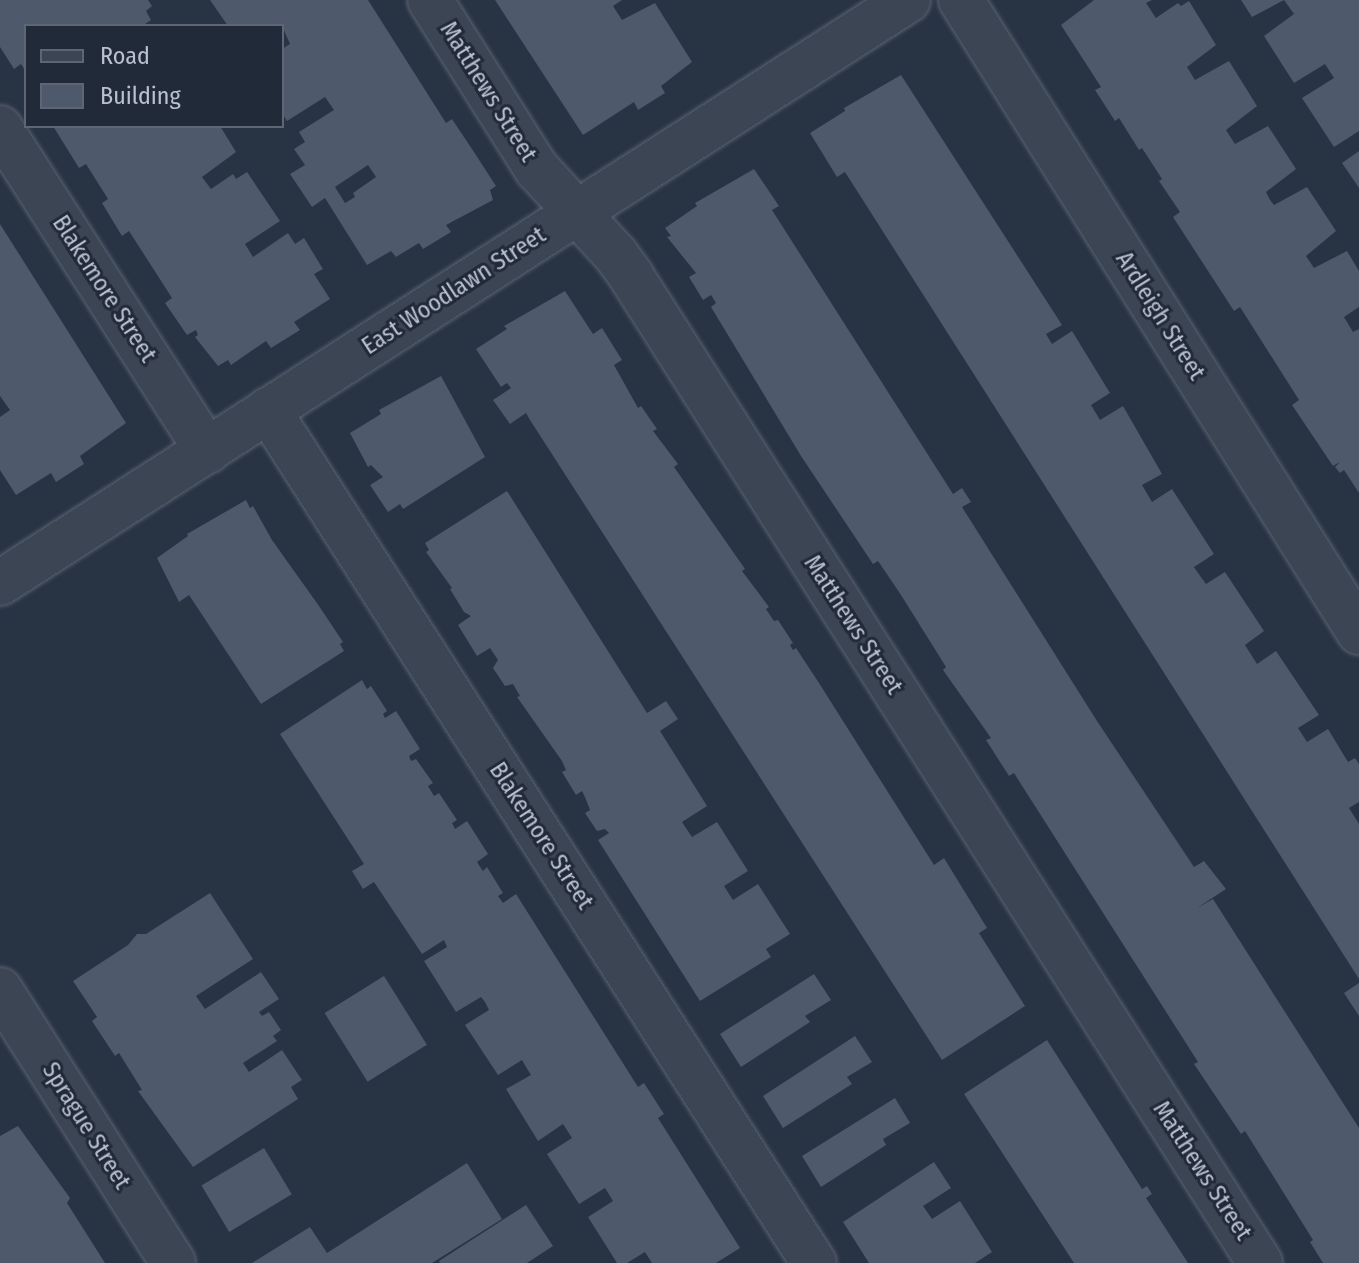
<!DOCTYPE html>
<style>
body{margin:0}
#map{position:relative;width:1359px;height:1263px;overflow:hidden;background:#283344;font-family:"Fira Sans Condensed",sans-serif}
div>[style]{position:absolute}
.building>*{inset:0;background:#4e596c;transform-origin:0 0}
.roads{filter:drop-shadow(0 0 2px #5b6371) drop-shadow(0 0 2px #5b6371)}
.minor>*{height:44px;margin:-22px;padding:0 22px;transform-origin:22px;border-radius:22px;background:#3c4553}
span{translate:-50% -50%;white-space:nowrap;text-align:center;line-height:1.15;-webkit-text-stroke:6px #212a39;paint-order:stroke}
.street-label{font-size:24px;color:#bac0cd}
.legend{position:absolute;left:24px;top:24px;width:260px;height:104px;box-sizing:border-box;background:#212a39;border:2px solid #5e6674;margin:0;padding:10px 14px;list-style:none;font-size:24px;color:#bac0cd}
.legend li{display:flex;align-items:center;gap:16px;height:40px}
.legend b{width:40px;border:2px solid #5e6674}
</style>
<div id="map">
<div class="building">
<div style="clip-path:polygon(0 0,148px 0,152px 6px,146px 11px,151px 20px,142px 26px,26px 26px,26px 72px,21px 64px,14px 69px,0 47px)"></div>
<div style="clip-path:polygon(evenodd,210px 0,368px 0,446px 123px,452px 119px,474px 152px,496px 186px,490px 190px,493px 200px,446px 225px,451px 232px,423px 249px,419px 243px,396px 257px,391px 251px,367px 265px,325px 198px,312px 207px,290px 174px,305px 165px,294px 149px,305px 142px,299px 132px,334px 110px,325px 97px,287px 121px,282px 113px,282px 49px,290px 44px,282px 26px,228px 26px,210px 0,368px 165px,376px 177px,353px 193px,355px 197px,345px 203px,335px 187px,368px 165px)"></div>
<div style="clip-path:polygon(495px 0,622px 0,613px 6px,622px 20px,655px 3px,692px 62px,661px 86px,665px 93px,638px 110px,634px 102px,583px 135px)"></div>
<div style="clip-path:polygon(1094px 0,1152px 0,1146px 3px,1156px 18px,1178px 3px,1181px 6px,1189px 1px,1216px 45px,1187px 67px,1195px 80px,1229px 61px,1257px 106px,1226px 130px,1235px 144px,1268px 126px,1296px 169px,1266px 192px,1270px 200px,1274px 205px,1307px 187px,1336px 231px,1306px 256px,1314px 268px,1347px 251px,1359px 271px,1359px 307px,1344px 317px,1353px 332px,1359px 329px,1359px 493px,1344px 470px,1340px 473px,1335px 467px,1340px 462px,1333px 466px,1292px 405px,1299px 400px,1240px 307px,1234px 311px,1173px 217px,1180px 212px,1159px 181px,1162px 179px,1142px 148px,1139px 150px,1119px 118px,1115px 121px,1095px 90px,1101px 87px,1061px 25px)"></div>
<div style="clip-path:polygon(1241px 0,1359px 0,1359px 131px,1334px 147px,1302px 98px,1334px 78px,1325px 64px,1294px 83px,1264px 36px,1294px 14px,1284px 0,1252px 17px)"></div>
<div style="clip-path:polygon(901px 75px,1062px 325px,1046px 334px,1052px 344px,1072px 331px,1110px 393px,1091px 405px,1100px 420px,1123px 406px,1162px 474px,1142px 485px,1152px 502px,1172px 489px,1214px 554px,1194px 567px,1198px 573px,1206px 584px,1225px 572px,1264px 631px,1245px 645px,1257px 664px,1276px 651px,1319px 715px,1298px 728px,1307px 742px,1328px 729px,1348px 762px,1355px 758px,1359px 764px,1359px 802px,1349px 808px,1359px 824px,1359px 979px,845px 172px,837px 177px,810px 133px,845px 111px,844px 108px)"></div>
<div style="clip-path:polygon(53px 126px,220px 126px,236px 152px,202px 177px,211px 189px,233px 174px,236px 179px,247px 172px,280px 221px,245px 244px,253px 257px,288px 233px,295px 244px,304px 238px,323px 269px,314px 274px,330px 299px,294px 322px,300px 330px,271px 348px,266px 341px,231px 365px,228px 360px,218px 366px,195px 337px,198px 335px,196px 330px,187px 335px,165px 303px,172px 298px,129px 231px,122px 236px,102px 203px,108px 199px,86px 164px,79px 168px)"></div>
<div style="clip-path:polygon(1359px 151px,1359px 188px,1342px 163px)"></div>
<div style="clip-path:polygon(754px 169px,779px 206px,772px 210px,953px 494px,962px 488px,971px 502px,962px 507px,1097px 721px,1194px 867px,1204px 861px,1226px 889px,1197px 908px,1213px 899px,1359px 1128px,1359px 1263px,1323px 1263px,1310px 1242px,1313px 1240px,1245px 1131px,1241px 1134px,1194px 1064px,1198px 1062px,1014px 773px,1009px 776px,986px 740px,991px 738px,943px 670px,946px 667px,901px 595px,878px 561px,873px 564px,801px 456px,711px 307px,716px 303px,711px 295px,703px 300px,689px 277px,696px 273px,667px 237px,671px 236px,665px 228px,697px 206px,695px 203px)"></div>
<div style="clip-path:polygon(0 224px,126px 423px,80px 456px,84px 464px,56px 482px,51px 473px,16px 495px,0 470px,0 417px,10px 410px,0 396px)"></div>
<div style="clip-path:polygon(565px 291px,593px 334px,602px 328px,622px 360px,614px 365px,638px 408px,641px 406px,657px 429px,653px 431px,678px 464px,674px 467px,745px 569px,742px 571px,769px 607px,766px 609px,774px 621px,778px 620px,793px 643px,790px 645px,793px 650px,796px 648px,819px 683px,934px 865px,944px 858px,987px 928px,979px 933px,1025px 1006px,942px 1060px,530px 420px,526px 413px,510px 424px,493px 400px,511px 388px,507px 383px,501px 387px,476px 349px,507px 329px,504px 326px)"></div>
<div style="clip-path:polygon(441px 376px,485px 457px,403px 509px,400px 504px,388px 512px,370px 485px,383px 477px,371px 465px,368px 467px,350px 433px,381px 414px,379px 410px)"></div>
<div style="clip-path:polygon(507px 491px,647px 713px,666px 701px,678px 719px,660px 731px,707px 806px,682px 822px,692px 837px,717px 822px,748px 871px,724px 886px,733px 900px,758px 884px,790px 934px,766px 949px,771px 957px,700px 1001px,598px 840px,609px 833px,605px 829px,597px 831px,585px 813px,590px 810px,585px 797px,582px 791px,576px 795px,562px 772px,566px 770px,562px 761px,517px 697px,520px 696px,513px 684px,505px 686px,493px 668px,498px 660px,490px 648px,477px 656px,458px 625px,471px 616px,464px 612px,450px 589px,452px 588px,426px 552px,429px 550px,425px 543px)"></div>
<div style="clip-path:polygon(246px 500px,250px 508px,253px 506px,272px 540px,319px 606px,343px 642px,340px 644px,344px 651px,261px 704px,189px 595px,179px 602px,157px 558px,188px 536px,187px 534px)"></div>
<div style="clip-path:polygon(362px 680px,367px 689px,371px 686px,387px 711px,383px 714px,385px 718px,396px 711px,420px 749px,409px 756px,411px 761px,416px 759px,433px 783px,428px 786px,434px 796px,439px 793px,457px 820px,452px 823px,455px 829px,467px 821px,488px 854px,477px 862px,483px 871px,487px 867px,503px 893px,498px 896px,503px 903px,516px 894px,638px 1087px,644px 1083px,664px 1114px,658px 1118px,740px 1248px,716px 1263px,652px 1263px,645px 1252px,627px 1263px,617px 1263px,588px 1217px,613px 1201px,605px 1188px,579px 1204px,547px 1154px,572px 1138px,563px 1124px,538px 1141px,506px 1089px,531px 1075px,526px 1067px,522px 1060px,498px 1075px,465px 1025px,489px 1010px,485px 1002px,481px 997px,456px 1012px,424px 961px,447px 947px,444px 940px,422px 954px,374px 882px,363px 889px,352px 871px,364px 864px,280px 734px)"></div>
<div style="clip-path:polygon(210px 893px,253px 959px,196px 996px,205px 1009px,261px 972px,279px 999px,259px 1012px,262px 1016px,269px 1012px,281px 1030px,273px 1036px,277px 1041px,243px 1063px,249px 1072px,282px 1050px,302px 1080px,291px 1087px,298px 1099px,193px 1167px,138px 1091px,142px 1090px,119px 1053px,115px 1056px,92px 1021px,97px 1017px,73px 981px,128px 945px,137px 934px,146px 934px)"></div>
<div style="clip-path:polygon(814px 974px,831px 1000px,805px 1016px,810px 1022px,741px 1067px,720px 1034px)"></div>
<div style="left:384px;top:976px;width:81px;height:70px;rotate:58deg"></div>
<div style="clip-path:polygon(1359px 983px,1359px 1016px,1344px 993px)"></div>
<div style="clip-path:polygon(855px 1036px,872px 1062px,847px 1077px,852px 1084px,783px 1128px,763px 1096px)"></div>
<div style="clip-path:polygon(1047px 1040px,1142px 1189px,1147px 1186px,1152px 1194px,1146px 1198px,1188px 1263px,1074px 1263px,964px 1094px)"></div>
<div style="clip-path:polygon(895px 1098px,910px 1123px,883px 1139px,886px 1145px,821px 1187px,802px 1156px)"></div>
<div style="clip-path:polygon(18px 1126px,70px 1198px,67px 1203px,105px 1263px,0 1263px,0 1136px)"></div>
<div style="left:264px;top:1148px;width:54px;height:73px;rotate:59deg"></div>
<div style="clip-path:polygon(934px 1162px,951px 1188px,923px 1206px,932px 1219px,960px 1201px,992px 1252px,975px 1263px,869px 1263px,843px 1222px)"></div>
<div style="clip-path:polygon(467px 1163px,502px 1219px,432px 1263px,252px 1263px,310px 1227px,327px 1253px)"></div>
<div style="clip-path:polygon(526px 1205px,553px 1246px,527px 1263px,440px 1263px,439px 1261px)"></div>
</div>
<div class="roads">
<div class="minor">
<div style="left:430px;top:0;width:200px;rotate:57.7deg"></div>
<div style="left:537px;top:169px;width:117px;rotate:47.4deg"></div>
<div style="left:616px;top:255px;width:26px;rotate:54deg"></div>
<div style="left:631px;top:276px;width:1170px;rotate:57.49deg"></div>
<div style="left:961px;top:0;width:747px;rotate:57.8deg"></div>
<div style="left:0;top:128px;width:384px;rotate:57.3deg"></div>
<div style="left:268px;top:410px;width:1013px;rotate:57.38deg"></div>
<div style="left:0;top:583px;width:1079px;rotate:-32.7deg"></div>
<div style="left:0;top:990px;width:323px;rotate:57.6deg"></div>
</div>
</div>
<div class="street-label">
<span style="left:488px;top:92px;rotate:58deg">Matthews Street</span>
<span style="left:104px;top:289px;rotate:57deg">Blakemore Street</span>
<span style="left:454px;top:291px;rotate:-33deg">East Woodlawn Street</span>
<span style="left:1160px;top:316px;rotate:58deg">Ardleigh Street</span>
<span style="left:853px;top:625px;rotate:57deg">Matthews Street</span>
<span style="left:541px;top:836px;rotate:57deg">Blakemore Street</span>
<span style="left:86px;top:1126px;rotate:58deg">Sprague Street</span>
<span style="left:1202px;top:1171px;rotate:57deg">Matthews Street</span>
</div>
<ul class="legend">
<li><b style="height:10px;background:#3c4553"></b>Road</li>
<li><b style="height:22px;background:#4e596c"></b>Building</li>
</ul>
</div>
